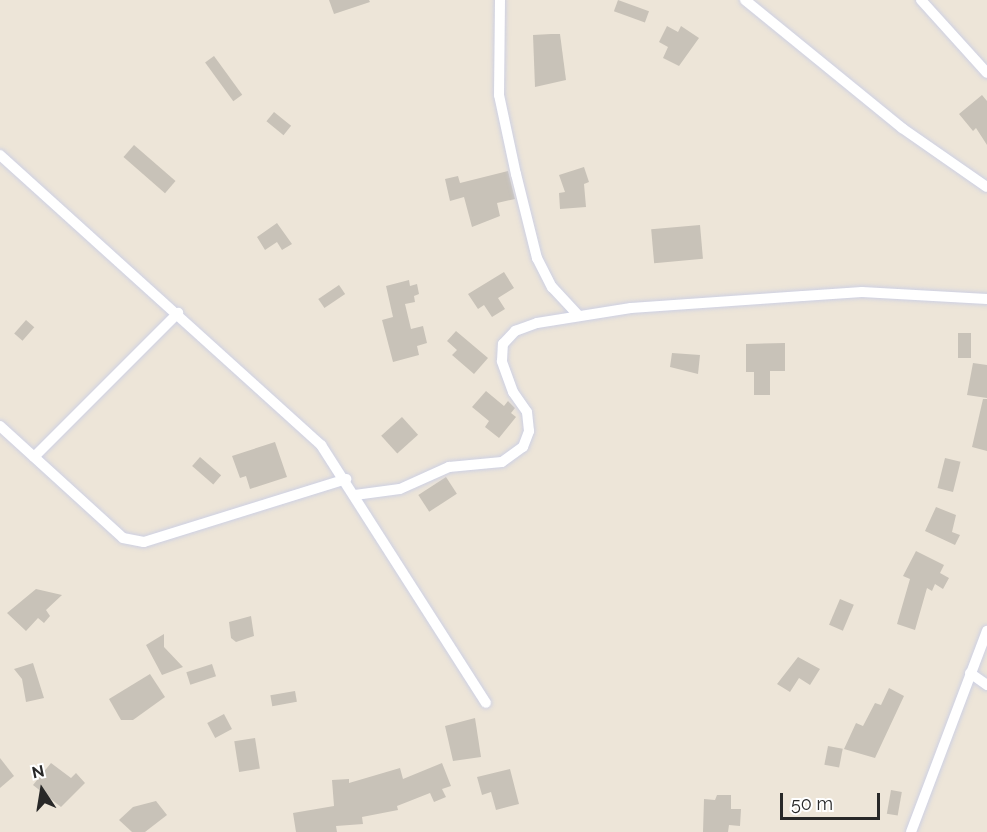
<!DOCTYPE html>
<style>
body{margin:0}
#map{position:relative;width:987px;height:832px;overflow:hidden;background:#ede5d8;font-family:Raleway,sans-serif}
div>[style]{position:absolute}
.building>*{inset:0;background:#c8c2b8;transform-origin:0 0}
.roads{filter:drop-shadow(0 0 2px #cdd0e3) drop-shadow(0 0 2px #cdd0e3)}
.minor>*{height:10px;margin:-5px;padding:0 5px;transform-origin:5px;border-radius:5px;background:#fff}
span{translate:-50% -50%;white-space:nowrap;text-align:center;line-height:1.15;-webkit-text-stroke:6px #fff;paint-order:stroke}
.north{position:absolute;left:12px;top:760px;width:60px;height:60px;-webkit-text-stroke:4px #fff;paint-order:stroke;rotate:348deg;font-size:16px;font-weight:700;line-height:24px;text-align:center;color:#282828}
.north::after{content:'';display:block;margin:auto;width:21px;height:27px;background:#282828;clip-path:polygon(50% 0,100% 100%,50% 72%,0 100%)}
.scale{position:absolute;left:780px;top:793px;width:100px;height:27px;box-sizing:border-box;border:3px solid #282828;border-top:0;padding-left:8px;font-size:18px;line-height:21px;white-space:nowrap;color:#282828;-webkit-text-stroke:4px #fff;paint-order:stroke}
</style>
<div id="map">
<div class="building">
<div style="clip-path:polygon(329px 0,369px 0,370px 2px,334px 14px)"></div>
<div style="left:618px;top:0;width:33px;height:12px;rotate:20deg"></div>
<div style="clip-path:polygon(667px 26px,678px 32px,681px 26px,699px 38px,679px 66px,663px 58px,668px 47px,659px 42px)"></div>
<div style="clip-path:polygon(551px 34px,560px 34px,566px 80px,535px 87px,533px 35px)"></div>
<div style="left:214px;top:56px;width:48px;height:11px;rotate:54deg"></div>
<div style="clip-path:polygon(982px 95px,987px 101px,987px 145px,976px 128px,973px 131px,959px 114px)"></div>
<div style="left:274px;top:112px;width:22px;height:12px;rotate:39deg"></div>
<div style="left:134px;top:145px;width:55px;height:16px;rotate:41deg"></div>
<div style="clip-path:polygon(584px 167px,589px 182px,584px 184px,586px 207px,560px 209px,559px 193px,565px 192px,559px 175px)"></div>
<div style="clip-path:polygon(508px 171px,515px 199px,497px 203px,500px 216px,472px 227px,464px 197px,450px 201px,445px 179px,458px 176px,460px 183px)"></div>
<div style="clip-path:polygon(277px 223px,292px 244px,282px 250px,277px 242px,265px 250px,257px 237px)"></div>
<div style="left:700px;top:225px;width:34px;height:49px;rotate:85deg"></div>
<div style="clip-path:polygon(504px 272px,514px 288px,498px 298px,505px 309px,492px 317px,484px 305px,478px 309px,468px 294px)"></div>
<div style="clip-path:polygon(409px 280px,410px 286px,417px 284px,419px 294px,414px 296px,415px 302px,405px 304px,411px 329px,423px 326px,427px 343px,417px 346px,419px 355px,393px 362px,382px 320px,393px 317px,386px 286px)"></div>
<div style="left:339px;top:285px;width:11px;height:25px;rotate:56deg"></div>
<div style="left:26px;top:320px;width:11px;height:18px;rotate:41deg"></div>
<div style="clip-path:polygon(456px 331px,488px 358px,474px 374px,452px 355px,457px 350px,447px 341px)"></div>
<div style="left:958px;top:333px;width:13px;height:25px"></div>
<div style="clip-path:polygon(785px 343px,785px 371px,770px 371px,770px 395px,754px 395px,754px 372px,746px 372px,746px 344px)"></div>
<div style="clip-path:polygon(672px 353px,700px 355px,698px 374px,670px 367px)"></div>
<div style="clip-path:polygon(973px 363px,987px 365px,987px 398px,967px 395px)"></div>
<div style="clip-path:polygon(486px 391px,504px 406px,508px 401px,515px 408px,511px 413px,516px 417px,499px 438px,485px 427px,489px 421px,472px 407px)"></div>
<div style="clip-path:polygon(983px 399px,987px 399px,987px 451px,972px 447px)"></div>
<div style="left:402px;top:417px;width:24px;height:28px;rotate:48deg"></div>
<div style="clip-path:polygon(275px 442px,287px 477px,250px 489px,246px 476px,240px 478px,232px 456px)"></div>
<div style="left:200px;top:457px;width:28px;height:12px;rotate:41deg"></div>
<div style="left:945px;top:458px;width:16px;height:31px;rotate:14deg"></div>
<div style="left:446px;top:477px;width:20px;height:33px;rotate:57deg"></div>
<div style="clip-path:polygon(936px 507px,956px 515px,952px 532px,960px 535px,955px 545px,925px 531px)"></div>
<div style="clip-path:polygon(916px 551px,944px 565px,940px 573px,949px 578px,943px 589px,935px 584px,932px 591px,927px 588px,915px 630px,897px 624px,910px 579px,903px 576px)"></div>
<div style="clip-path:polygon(36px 589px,62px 595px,46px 610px,50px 616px,44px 623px,38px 618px,26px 631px,7px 613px)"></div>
<div style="left:840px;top:599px;width:15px;height:28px;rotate:23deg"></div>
<div style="clip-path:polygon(251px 616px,254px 636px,236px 642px,231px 638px,229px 622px)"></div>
<div style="clip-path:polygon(164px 634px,164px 647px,183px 667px,162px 675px,146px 645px)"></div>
<div style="clip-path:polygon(798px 657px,820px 669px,810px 685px,799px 678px,790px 692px,777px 684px)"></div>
<div style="clip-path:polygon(33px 663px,44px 698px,26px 702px,22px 679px,14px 669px)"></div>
<div style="left:212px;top:664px;width:13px;height:27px;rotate:72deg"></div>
<div style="clip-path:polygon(150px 674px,165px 697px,133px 720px,121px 720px,109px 699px)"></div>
<div style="clip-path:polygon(889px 688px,904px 696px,875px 758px,844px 749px,856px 723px,863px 726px,875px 703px,881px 705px)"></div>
<div style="left:295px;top:691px;width:11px;height:25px;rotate:80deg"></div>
<div style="left:224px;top:714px;width:17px;height:19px;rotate:62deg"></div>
<div style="clip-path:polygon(475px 718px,481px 757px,453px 761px,445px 726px)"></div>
<div style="left:255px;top:738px;width:31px;height:21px;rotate:81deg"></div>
<div style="left:828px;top:746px;width:15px;height:19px;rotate:11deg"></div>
<div style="clip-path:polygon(0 758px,14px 776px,0 788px)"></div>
<div style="clip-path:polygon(51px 763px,71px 778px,76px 773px,85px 783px,61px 807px,33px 785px)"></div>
<div style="clip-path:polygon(442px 763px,451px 786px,442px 789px,446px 797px,434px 802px,430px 793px,397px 806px,398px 810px,362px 817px,363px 824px,336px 826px,337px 832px,296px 832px,293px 813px,334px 806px,332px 780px,349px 779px,349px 783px,400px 768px,403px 779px)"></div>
<div style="clip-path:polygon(510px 769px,519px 804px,496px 810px,491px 792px,482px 795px,477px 777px)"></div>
<div style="left:891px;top:790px;width:11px;height:24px;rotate:10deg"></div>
<div style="clip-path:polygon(717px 795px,731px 795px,731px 809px,741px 809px,740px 826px,729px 825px,728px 832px,703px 832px,704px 799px,715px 800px)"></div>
<div style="clip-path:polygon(156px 801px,167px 815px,145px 832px,132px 832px,119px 820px,133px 807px)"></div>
</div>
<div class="roads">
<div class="minor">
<div style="left:500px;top:0;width:95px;rotate:90.6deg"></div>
<div style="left:499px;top:95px;width:81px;rotate:77.9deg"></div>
<div style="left:516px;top:174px;width:87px;rotate:76deg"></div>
<div style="left:537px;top:258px;width:33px;rotate:63deg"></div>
<div style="left:552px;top:287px;width:37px;rotate:47deg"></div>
<div style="left:745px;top:0;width:203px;rotate:39.2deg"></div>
<div style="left:902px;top:128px;width:103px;rotate:34.8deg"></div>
<div style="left:921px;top:0;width:98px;rotate:47.9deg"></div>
<div style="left:0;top:155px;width:433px;rotate:42.1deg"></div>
<div style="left:321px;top:445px;width:306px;rotate:57.4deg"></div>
<div style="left:0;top:426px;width:166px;rotate:42.3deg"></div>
<div style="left:123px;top:538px;width:21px;rotate:11deg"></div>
<div style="left:144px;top:542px;width:212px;rotate:-17.3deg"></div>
<div style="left:34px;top:457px;width:204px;rotate:-45deg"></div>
<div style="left:355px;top:495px;width:45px;rotate:-7.6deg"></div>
<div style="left:400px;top:489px;width:54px;rotate:-24.2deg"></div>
<div style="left:449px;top:467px;width:53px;rotate:-5.4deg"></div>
<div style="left:502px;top:462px;width:26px;rotate:-36deg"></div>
<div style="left:523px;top:447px;width:17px;rotate:-69deg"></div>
<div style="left:529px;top:431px;width:19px;rotate:-96deg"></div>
<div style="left:527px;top:412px;width:24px;rotate:-125deg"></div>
<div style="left:513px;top:392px;width:33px;rotate:-110deg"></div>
<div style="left:502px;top:361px;width:17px;rotate:-87deg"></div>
<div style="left:503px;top:344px;width:18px;rotate:-47deg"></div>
<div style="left:515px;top:331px;width:23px;rotate:-20deg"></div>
<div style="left:537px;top:323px;width:95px;rotate:-9.1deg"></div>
<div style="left:631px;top:308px;width:172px;rotate:-4deg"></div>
<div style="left:803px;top:296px;width:59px;rotate:-3.9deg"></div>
<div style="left:862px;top:292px;width:125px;rotate:3.2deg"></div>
<div style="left:970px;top:673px;width:21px;rotate:35deg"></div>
<div style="left:911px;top:832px;width:215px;rotate:-69.3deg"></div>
</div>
</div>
<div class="north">N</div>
<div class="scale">50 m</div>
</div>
